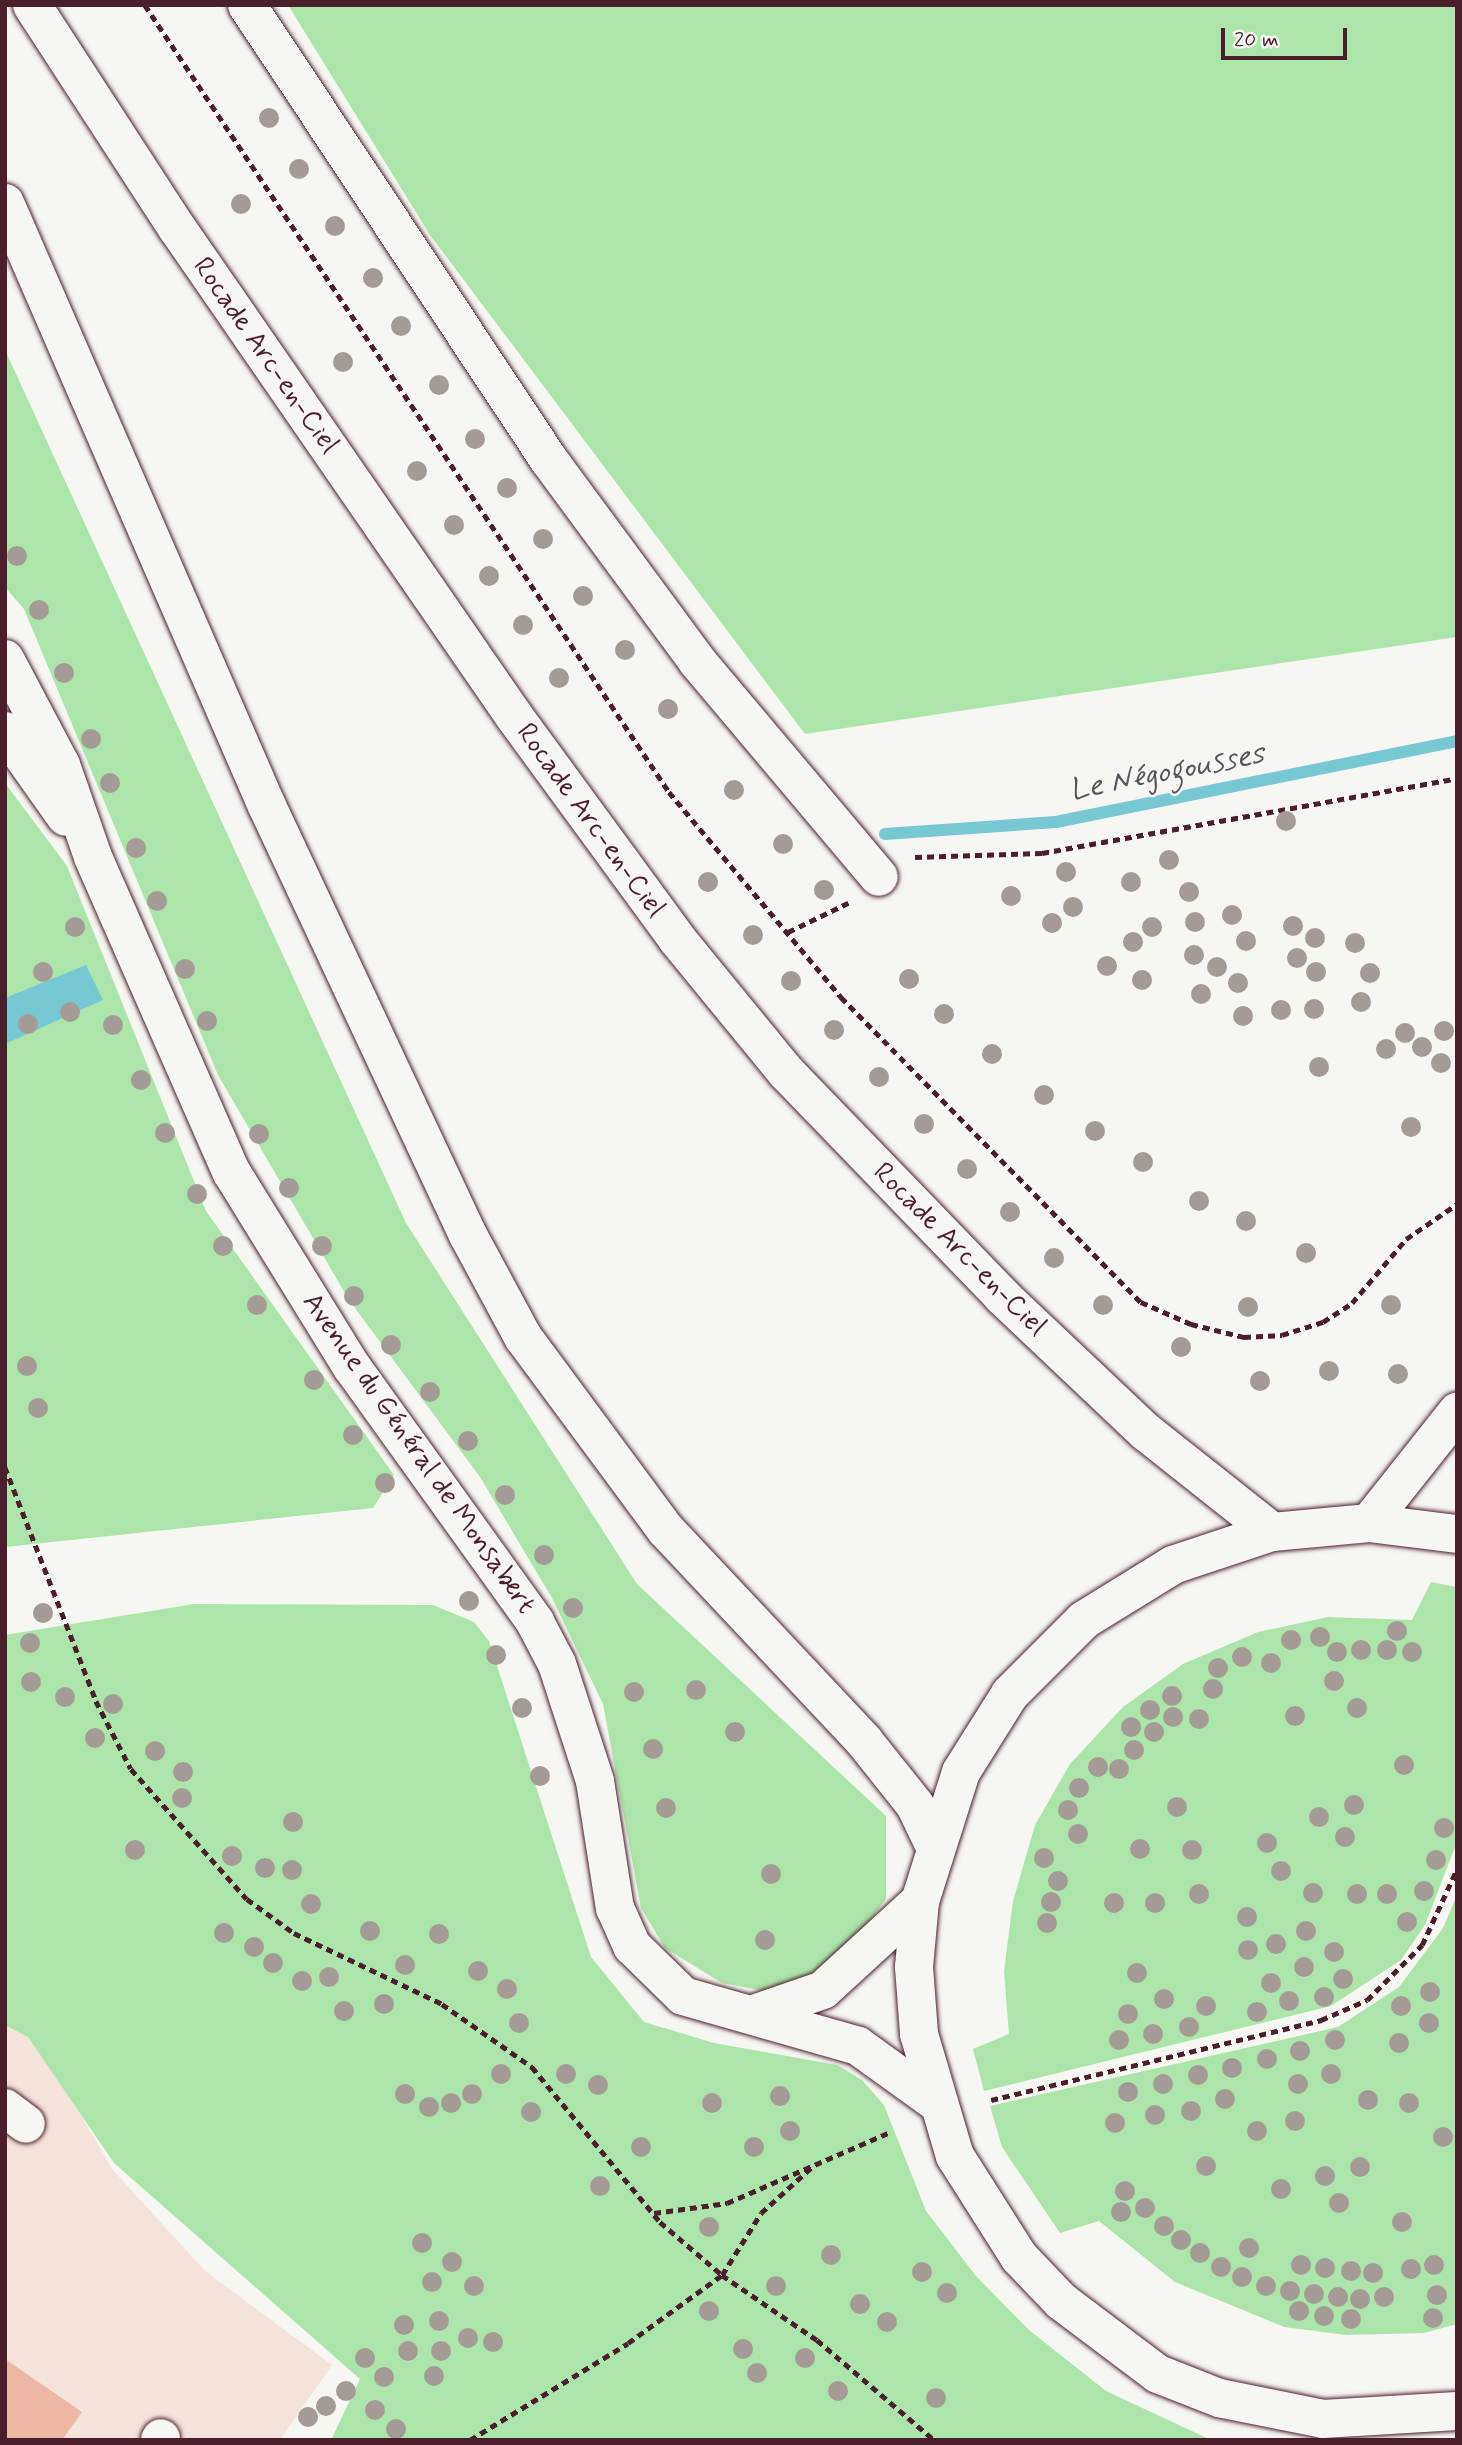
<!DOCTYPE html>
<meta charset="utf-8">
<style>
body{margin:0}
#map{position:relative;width:1462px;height:2445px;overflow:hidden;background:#f6f6f2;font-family:Mynerve,sans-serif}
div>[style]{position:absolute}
.built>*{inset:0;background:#f4e3db}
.green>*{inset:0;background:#ace5aa}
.water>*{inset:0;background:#78c8d3}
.stream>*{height:12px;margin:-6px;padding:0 6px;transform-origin:6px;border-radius:6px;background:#78c8d3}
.building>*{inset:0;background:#eeb7a4}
.path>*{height:4.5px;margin-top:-2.25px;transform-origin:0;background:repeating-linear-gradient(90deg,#4a1f2b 0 7px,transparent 0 12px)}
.roads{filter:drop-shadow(0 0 2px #4a1f2b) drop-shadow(0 0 2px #4a1f2b)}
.minor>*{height:38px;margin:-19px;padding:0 19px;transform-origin:19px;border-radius:19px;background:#f6f6f2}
.highway>*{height:38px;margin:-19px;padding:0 19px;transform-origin:19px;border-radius:19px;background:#f6f6f2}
.trees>*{width:20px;height:20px;margin:-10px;border-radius:50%;background:#a59b96}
span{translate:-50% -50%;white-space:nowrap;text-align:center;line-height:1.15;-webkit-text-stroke:5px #f6f6f2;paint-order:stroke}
.street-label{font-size:28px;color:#4a1f2b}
.water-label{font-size:30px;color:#58525d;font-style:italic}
.frame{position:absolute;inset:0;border:7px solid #4a1f2b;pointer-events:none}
.scale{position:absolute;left:1221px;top:28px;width:126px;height:32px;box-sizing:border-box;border:4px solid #4a1f2b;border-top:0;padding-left:9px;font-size:21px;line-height:24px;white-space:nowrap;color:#4a1f2b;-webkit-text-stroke:5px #f6f6f2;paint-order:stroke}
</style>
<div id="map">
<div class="built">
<div style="clip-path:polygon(5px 1925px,44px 2051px,112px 2169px,205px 2271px,332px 2365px,280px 2440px,5px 2440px)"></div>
</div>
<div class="green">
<div style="clip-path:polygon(288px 5px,1457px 5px,1457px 637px,805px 734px,430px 235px)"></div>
<div style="clip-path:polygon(5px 350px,406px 1223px,637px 1584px,886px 1816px,886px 1899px,830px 1974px,771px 1992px,722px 1983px,665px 1948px,641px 1908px,603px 1704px,552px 1598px,480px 1477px,349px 1300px,218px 1075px,24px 609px,5px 587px)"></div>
<div style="clip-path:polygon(5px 783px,67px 866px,206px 1211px,394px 1475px,373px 1508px,5px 1547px)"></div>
<div style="clip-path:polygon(1431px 1582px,1457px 1587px,1457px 1842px,1425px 1925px,1401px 1960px,1331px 2006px,984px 2091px,973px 2049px,1009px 2034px,1004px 1971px,1013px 1901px,1035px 1825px,1070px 1764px,1123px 1707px,1183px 1664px,1258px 1632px,1328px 1617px,1412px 1620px)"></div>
<div style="clip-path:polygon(194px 1604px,433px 1605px,474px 1622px,489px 1641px,591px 1957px,644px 2022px,714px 2043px,837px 2065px,862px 2080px,884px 2105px,926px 2211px,976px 2276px,1029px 2330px,1106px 2391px,1211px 2440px,331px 2440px,360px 2379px,114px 2163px,28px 2037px,5px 2025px,5px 1635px)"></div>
<div style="clip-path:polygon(1457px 1895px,1457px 2324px,1424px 2333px,1346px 2335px,1284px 2327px,1175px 2282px,1099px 2221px,1060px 2233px,1002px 2147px,990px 2106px,1338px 2027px,1399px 1987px,1443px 1928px)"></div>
</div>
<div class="water">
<div style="clip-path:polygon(86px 965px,103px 1000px,5px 1044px,5px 998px)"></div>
</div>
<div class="stream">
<div style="left:885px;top:834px;width:171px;rotate:-4deg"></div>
<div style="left:1056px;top:822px;width:409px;rotate:-11.4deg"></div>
</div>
<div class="building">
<div style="clip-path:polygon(5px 2359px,82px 2412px,62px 2440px,5px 2440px)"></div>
</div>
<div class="path">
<div style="left:145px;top:5px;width:945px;rotate:56.34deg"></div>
<div style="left:669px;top:792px;width:268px;rotate:50deg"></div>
<div style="left:841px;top:997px;width:428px;rotate:45.5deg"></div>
<div style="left:1141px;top:1302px;width:55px;rotate:23.7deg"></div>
<div style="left:1191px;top:1324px;width:55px;rotate:13.8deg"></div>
<div style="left:1244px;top:1337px;width:38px;rotate:-3deg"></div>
<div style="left:1282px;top:1335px;width:43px;rotate:-17.6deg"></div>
<div style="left:1323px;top:1322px;width:35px;rotate:-33deg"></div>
<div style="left:1352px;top:1303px;width:84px;rotate:-49.8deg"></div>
<div style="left:1406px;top:1239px;width:62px;rotate:-34.5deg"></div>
<div style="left:915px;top:857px;width:127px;rotate:-1.8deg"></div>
<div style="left:1042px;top:853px;width:422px;rotate:-10.2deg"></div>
<div style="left:788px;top:932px;width:67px;rotate:-25.8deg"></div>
<div style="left:5px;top:1467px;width:251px;rotate:68.7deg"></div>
<div style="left:96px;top:1701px;width:76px;rotate:62.8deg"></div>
<div style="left:131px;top:1769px;width:174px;rotate:48.3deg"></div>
<div style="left:247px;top:1899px;width:58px;rotate:35.9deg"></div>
<div style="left:294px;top:1933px;width:164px;rotate:25.6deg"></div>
<div style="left:442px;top:2004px;width:110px;rotate:35deg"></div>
<div style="left:532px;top:2067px;width:201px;rotate:50.4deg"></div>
<div style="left:660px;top:2222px;width:82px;rotate:40.5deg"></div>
<div style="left:722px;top:2275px;width:115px;rotate:34.4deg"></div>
<div style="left:817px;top:2340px;width:154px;rotate:40.5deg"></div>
<div style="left:991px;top:2100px;width:340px;rotate:-13.6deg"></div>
<div style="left:1321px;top:2020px;width:50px;rotate:-23.5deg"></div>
<div style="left:1367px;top:2000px;width:78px;rotate:-45deg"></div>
<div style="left:1422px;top:1945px;width:84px;rotate:-65.3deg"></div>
<div style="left:654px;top:2213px;width:74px;rotate:-7.8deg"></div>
<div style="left:727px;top:2203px;width:176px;rotate:-23.5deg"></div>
<div style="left:470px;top:2440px;width:185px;rotate:-31.5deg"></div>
<div style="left:628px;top:2343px;width:116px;rotate:-35.9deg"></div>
<div style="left:722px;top:2275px;width:73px;rotate:-57.8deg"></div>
<div style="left:761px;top:2213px;width:70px;rotate:-42.1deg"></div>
</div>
<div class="roads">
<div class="minor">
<div style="left:247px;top:5px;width:546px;rotate:56.43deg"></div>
<div style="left:549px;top:460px;width:250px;rotate:53.6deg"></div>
<div style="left:697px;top:661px;width:282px;rotate:49.9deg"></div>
<div style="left:5px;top:659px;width:120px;rotate:62.2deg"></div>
<div style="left:61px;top:765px;width:97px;rotate:70.8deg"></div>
<div style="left:93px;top:857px;width:345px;rotate:66.3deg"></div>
<div style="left:232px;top:1173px;width:228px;rotate:58.3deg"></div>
<div style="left:352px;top:1367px;width:314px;rotate:54.3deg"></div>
<div style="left:535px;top:1622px;width:47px;rotate:62.4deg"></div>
<div style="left:557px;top:1664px;width:123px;rotate:72deg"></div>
<div style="left:595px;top:1781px;width:129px;rotate:81.1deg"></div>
<div style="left:615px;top:1908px;width:42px;rotate:65.9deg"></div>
<div style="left:632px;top:1946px;width:71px;rotate:44.4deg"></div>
<div style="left:683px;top:1996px;width:182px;rotate:15.9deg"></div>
<div style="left:858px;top:2046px;width:92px;rotate:35.8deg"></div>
<div style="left:5px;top:731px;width:105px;rotate:54.7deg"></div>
<div style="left:1369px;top:1523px;width:142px;rotate:-51.6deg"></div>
<div style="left:751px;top:2015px;width:76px;rotate:-19.1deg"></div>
<div style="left:823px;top:1990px;width:132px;rotate:-42.5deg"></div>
<div style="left:5px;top:2108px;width:26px;rotate:37deg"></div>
<div style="left:160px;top:2440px;width:2px;rotate:-63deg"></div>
</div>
<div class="highway">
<div style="left:32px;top:5px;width:266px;rotate:57deg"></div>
<div style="left:177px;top:228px;width:593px;rotate:55.37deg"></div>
<div style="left:514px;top:716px;width:276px;rotate:53.8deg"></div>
<div style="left:677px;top:939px;width:172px;rotate:50.7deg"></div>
<div style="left:786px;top:1072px;width:311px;rotate:46deg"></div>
<div style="left:1002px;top:1296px;width:198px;rotate:43.4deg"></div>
<div style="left:1146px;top:1432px;width:161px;rotate:38.4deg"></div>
<div style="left:5px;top:203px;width:657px;rotate:66.52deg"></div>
<div style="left:267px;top:806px;width:474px;rotate:64.9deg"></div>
<div style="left:468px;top:1235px;width:116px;rotate:61.7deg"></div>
<div style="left:523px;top:1337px;width:240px;rotate:53.5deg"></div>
<div style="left:666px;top:1530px;width:289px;rotate:46.8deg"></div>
<div style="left:864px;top:1741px;width:82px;rotate:51.4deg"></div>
<div style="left:915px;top:1805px;width:47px;rotate:64.5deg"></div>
<div style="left:1457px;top:1534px;width:89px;rotate:-172.9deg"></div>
<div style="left:1369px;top:1523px;width:97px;rotate:174.7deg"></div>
<div style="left:1272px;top:1532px;width:104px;rotate:161.6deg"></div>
<div style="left:1173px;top:1565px;width:105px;rotate:148.3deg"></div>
<div style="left:1084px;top:1620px;width:105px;rotate:135deg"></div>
<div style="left:1010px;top:1694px;width:92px;rotate:122.1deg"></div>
<div style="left:961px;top:1772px;width:135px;rotate:107.6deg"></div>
<div style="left:920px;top:1901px;width:66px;rotate:95.2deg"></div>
<div style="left:914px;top:1967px;width:67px;rotate:85.7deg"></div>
<div style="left:919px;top:2034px;width:127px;rotate:73.6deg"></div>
<div style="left:955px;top:2156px;width:120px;rotate:57.6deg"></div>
<div style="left:1019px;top:2257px;width:61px;rotate:46.3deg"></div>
<div style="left:1061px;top:2301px;width:121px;rotate:37deg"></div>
<div style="left:1158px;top:2374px;width:66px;rotate:21.5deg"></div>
<div style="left:1219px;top:2398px;width:106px;rotate:11.4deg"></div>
<div style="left:1323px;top:2419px;width:134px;rotate:-3.4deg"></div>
</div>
</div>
<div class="trees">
<div style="left:269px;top:118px"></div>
<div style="left:299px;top:169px"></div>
<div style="left:241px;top:204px"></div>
<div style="left:335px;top:226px"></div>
<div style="left:373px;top:278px"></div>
<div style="left:401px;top:326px"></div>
<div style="left:343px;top:362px"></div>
<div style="left:439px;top:385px"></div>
<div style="left:475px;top:439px"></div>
<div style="left:417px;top:471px"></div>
<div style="left:507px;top:488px"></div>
<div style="left:454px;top:525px"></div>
<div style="left:543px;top:539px"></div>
<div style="left:17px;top:556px"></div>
<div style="left:489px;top:576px"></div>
<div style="left:583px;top:596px"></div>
<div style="left:39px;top:610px"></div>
<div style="left:523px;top:625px"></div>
<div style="left:625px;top:650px"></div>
<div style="left:64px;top:673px"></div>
<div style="left:559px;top:678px"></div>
<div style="left:668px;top:709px"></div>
<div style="left:91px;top:739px"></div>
<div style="left:110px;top:783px"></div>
<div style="left:734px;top:790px"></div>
<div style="left:1286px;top:821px"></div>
<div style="left:783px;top:844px"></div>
<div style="left:136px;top:848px"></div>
<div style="left:1169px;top:860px"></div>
<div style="left:1066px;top:872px"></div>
<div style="left:708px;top:882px"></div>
<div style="left:1131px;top:882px"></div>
<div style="left:824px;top:890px"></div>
<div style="left:1189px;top:892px"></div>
<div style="left:1011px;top:896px"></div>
<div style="left:157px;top:901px"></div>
<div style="left:1073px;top:907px"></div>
<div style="left:1232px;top:915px"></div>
<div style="left:1195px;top:922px"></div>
<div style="left:1052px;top:923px"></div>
<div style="left:1293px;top:926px"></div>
<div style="left:75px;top:927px"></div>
<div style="left:1152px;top:927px"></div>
<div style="left:753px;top:935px"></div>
<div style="left:1315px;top:938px"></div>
<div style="left:1246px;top:941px"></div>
<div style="left:1133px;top:942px"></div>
<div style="left:1355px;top:943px"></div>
<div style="left:1194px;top:955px"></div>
<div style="left:1297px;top:958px"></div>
<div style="left:1107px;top:966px"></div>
<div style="left:1217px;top:967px"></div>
<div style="left:185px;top:969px"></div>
<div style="left:43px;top:972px"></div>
<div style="left:1316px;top:972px"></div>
<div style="left:1370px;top:973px"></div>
<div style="left:909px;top:979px"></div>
<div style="left:1142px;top:980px"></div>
<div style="left:791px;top:981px"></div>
<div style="left:1238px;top:983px"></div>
<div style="left:1201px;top:994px"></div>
<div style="left:1361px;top:1002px"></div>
<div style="left:1314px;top:1009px"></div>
<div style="left:1281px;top:1010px"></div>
<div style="left:70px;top:1012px"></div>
<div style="left:944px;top:1014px"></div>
<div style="left:1243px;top:1016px"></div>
<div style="left:207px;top:1021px"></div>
<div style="left:28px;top:1024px"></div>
<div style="left:113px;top:1025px"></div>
<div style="left:834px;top:1030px"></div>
<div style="left:1444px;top:1031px"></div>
<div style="left:1405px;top:1033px"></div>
<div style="left:1422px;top:1047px"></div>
<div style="left:1386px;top:1049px"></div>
<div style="left:992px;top:1054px"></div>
<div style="left:1441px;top:1063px"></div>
<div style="left:1319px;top:1067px"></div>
<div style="left:879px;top:1077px"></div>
<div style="left:141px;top:1080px"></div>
<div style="left:1044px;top:1095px"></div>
<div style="left:924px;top:1124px"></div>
<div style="left:1411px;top:1127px"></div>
<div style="left:1095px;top:1131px"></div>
<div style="left:165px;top:1133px"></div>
<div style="left:259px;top:1134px"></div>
<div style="left:1143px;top:1162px"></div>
<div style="left:967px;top:1169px"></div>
<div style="left:289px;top:1188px"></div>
<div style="left:197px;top:1194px"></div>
<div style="left:1199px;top:1201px"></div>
<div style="left:1010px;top:1212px"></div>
<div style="left:1246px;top:1221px"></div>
<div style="left:223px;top:1246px"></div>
<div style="left:322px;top:1246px"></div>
<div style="left:1306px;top:1253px"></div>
<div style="left:1054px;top:1258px"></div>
<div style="left:354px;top:1296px"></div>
<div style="left:257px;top:1305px"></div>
<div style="left:1103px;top:1305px"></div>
<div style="left:1391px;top:1305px"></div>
<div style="left:1248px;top:1307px"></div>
<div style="left:391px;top:1345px"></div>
<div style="left:1181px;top:1347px"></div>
<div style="left:27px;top:1366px"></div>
<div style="left:1329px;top:1371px"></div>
<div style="left:1398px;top:1374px"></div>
<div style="left:314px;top:1380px"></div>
<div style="left:1260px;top:1381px"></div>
<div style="left:430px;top:1392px"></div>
<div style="left:38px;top:1408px"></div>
<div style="left:353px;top:1435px"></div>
<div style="left:468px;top:1441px"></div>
<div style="left:385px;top:1483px"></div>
<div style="left:505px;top:1495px"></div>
<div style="left:544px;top:1555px"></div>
<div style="left:469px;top:1601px"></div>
<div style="left:573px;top:1608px"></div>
<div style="left:43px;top:1613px"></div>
<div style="left:1397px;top:1631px"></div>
<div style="left:1320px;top:1637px"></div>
<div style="left:1291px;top:1640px"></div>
<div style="left:30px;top:1643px"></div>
<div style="left:1361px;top:1650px"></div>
<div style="left:1387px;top:1650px"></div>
<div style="left:1337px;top:1652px"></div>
<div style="left:1412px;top:1652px"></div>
<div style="left:496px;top:1655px"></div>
<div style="left:1242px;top:1657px"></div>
<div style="left:1271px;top:1663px"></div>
<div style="left:1218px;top:1668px"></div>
<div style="left:1334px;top:1681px"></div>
<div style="left:31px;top:1682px"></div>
<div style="left:1213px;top:1689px"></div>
<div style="left:696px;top:1690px"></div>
<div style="left:634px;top:1692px"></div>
<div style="left:1172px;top:1696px"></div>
<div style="left:65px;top:1697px"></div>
<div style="left:113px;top:1704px"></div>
<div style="left:522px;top:1708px"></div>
<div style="left:1357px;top:1708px"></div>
<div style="left:1150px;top:1710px"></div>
<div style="left:1295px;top:1716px"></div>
<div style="left:1173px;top:1717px"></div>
<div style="left:1199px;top:1719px"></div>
<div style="left:1131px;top:1727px"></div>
<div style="left:735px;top:1732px"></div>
<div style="left:1154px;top:1732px"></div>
<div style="left:95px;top:1738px"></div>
<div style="left:653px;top:1749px"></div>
<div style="left:1134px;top:1750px"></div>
<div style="left:155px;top:1751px"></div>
<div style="left:1404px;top:1765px"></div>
<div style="left:1098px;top:1767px"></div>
<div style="left:1119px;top:1769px"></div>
<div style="left:183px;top:1772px"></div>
<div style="left:540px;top:1776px"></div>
<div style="left:1079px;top:1788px"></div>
<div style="left:182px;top:1798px"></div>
<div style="left:1354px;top:1805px"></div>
<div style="left:1177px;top:1807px"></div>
<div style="left:666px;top:1808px"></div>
<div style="left:1068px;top:1810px"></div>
<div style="left:1319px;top:1817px"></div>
<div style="left:293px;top:1822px"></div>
<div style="left:1444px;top:1828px"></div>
<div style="left:1078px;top:1834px"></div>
<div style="left:1345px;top:1837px"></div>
<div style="left:1267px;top:1843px"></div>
<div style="left:1140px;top:1849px"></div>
<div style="left:135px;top:1850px"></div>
<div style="left:1192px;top:1850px"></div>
<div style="left:232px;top:1856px"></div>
<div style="left:1044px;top:1858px"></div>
<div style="left:1436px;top:1860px"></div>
<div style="left:265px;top:1868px"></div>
<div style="left:292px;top:1870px"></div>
<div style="left:1281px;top:1871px"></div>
<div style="left:771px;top:1874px"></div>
<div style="left:1058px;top:1881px"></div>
<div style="left:1424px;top:1891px"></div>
<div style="left:1313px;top:1893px"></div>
<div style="left:1199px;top:1894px"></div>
<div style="left:1357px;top:1894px"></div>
<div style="left:1387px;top:1894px"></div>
<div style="left:1051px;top:1902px"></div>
<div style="left:1114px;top:1903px"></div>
<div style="left:1155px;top:1903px"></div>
<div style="left:311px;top:1904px"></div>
<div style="left:1247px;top:1917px"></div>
<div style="left:1407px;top:1922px"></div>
<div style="left:1047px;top:1923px"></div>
<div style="left:370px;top:1931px"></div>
<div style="left:1306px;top:1931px"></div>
<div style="left:224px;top:1933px"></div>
<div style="left:439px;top:1934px"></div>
<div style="left:765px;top:1940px"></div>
<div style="left:1276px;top:1944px"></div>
<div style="left:254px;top:1947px"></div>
<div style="left:1248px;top:1950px"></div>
<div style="left:1334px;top:1952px"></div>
<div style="left:273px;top:1963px"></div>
<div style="left:405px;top:1965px"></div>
<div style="left:1304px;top:1967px"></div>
<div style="left:478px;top:1971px"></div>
<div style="left:1137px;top:1973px"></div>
<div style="left:329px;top:1977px"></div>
<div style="left:1343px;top:1979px"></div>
<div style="left:302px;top:1981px"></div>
<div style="left:1271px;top:1983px"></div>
<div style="left:507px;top:1989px"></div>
<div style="left:1430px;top:1992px"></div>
<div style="left:1324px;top:1997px"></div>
<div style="left:1164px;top:1999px"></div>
<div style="left:1289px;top:2001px"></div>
<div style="left:384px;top:2004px"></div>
<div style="left:1206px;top:2006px"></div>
<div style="left:1401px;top:2006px"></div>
<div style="left:344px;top:2011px"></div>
<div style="left:1257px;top:2012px"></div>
<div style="left:1128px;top:2014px"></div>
<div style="left:519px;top:2023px"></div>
<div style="left:1429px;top:2023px"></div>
<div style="left:1189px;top:2027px"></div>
<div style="left:1153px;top:2034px"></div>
<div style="left:1119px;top:2040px"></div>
<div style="left:1335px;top:2040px"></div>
<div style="left:1399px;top:2043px"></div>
<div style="left:1300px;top:2051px"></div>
<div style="left:1267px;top:2059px"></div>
<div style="left:1232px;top:2068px"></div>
<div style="left:501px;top:2074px"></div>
<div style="left:566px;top:2074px"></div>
<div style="left:1331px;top:2074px"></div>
<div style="left:1198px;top:2075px"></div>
<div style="left:1163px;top:2084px"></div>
<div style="left:1298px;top:2084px"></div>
<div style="left:598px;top:2085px"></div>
<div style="left:1128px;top:2092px"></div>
<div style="left:405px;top:2094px"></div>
<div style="left:472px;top:2094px"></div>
<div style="left:780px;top:2096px"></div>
<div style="left:1225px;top:2099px"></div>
<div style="left:1368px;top:2100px"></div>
<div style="left:451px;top:2103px"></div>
<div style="left:712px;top:2103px"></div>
<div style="left:1409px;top:2103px"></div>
<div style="left:429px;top:2107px"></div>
<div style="left:1191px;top:2111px"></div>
<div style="left:531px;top:2112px"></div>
<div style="left:1155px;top:2115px"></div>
<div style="left:1295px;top:2121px"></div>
<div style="left:1115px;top:2123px"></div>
<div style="left:790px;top:2131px"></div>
<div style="left:1257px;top:2131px"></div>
<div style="left:1443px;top:2137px"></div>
<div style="left:641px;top:2147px"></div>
<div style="left:754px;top:2147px"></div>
<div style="left:1206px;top:2166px"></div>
<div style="left:1360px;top:2167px"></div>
<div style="left:1325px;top:2176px"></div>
<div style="left:600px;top:2186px"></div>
<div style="left:1281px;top:2189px"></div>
<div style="left:1125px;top:2191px"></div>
<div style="left:1339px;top:2203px"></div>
<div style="left:1145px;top:2208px"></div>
<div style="left:1121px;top:2212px"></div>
<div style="left:1402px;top:2222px"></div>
<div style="left:1164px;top:2226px"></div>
<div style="left:709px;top:2227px"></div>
<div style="left:1181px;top:2240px"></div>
<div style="left:422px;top:2243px"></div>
<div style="left:1249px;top:2248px"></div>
<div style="left:1200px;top:2253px"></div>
<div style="left:831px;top:2255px"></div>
<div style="left:452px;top:2262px"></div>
<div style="left:1301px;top:2265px"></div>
<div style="left:1434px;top:2265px"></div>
<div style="left:1221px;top:2267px"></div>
<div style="left:1325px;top:2268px"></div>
<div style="left:1411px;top:2269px"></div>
<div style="left:1351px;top:2271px"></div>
<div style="left:922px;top:2272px"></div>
<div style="left:1373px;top:2273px"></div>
<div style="left:1242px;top:2277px"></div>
<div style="left:432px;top:2282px"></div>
<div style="left:474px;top:2286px"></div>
<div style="left:776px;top:2286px"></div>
<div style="left:1266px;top:2286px"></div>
<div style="left:1290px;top:2291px"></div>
<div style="left:947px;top:2293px"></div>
<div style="left:1314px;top:2294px"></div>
<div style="left:1437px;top:2295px"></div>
<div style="left:1338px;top:2297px"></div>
<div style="left:1384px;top:2297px"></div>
<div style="left:1360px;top:2299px"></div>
<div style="left:860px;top:2304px"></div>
<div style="left:709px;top:2311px"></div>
<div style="left:1299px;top:2311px"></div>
<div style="left:1324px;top:2316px"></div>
<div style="left:1433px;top:2318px"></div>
<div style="left:1351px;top:2319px"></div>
<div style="left:439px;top:2321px"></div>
<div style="left:887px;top:2322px"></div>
<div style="left:404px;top:2325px"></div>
<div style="left:468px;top:2338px"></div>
<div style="left:493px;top:2342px"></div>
<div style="left:743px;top:2349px"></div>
<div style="left:408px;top:2351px"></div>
<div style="left:441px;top:2351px"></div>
<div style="left:365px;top:2358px"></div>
<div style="left:805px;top:2358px"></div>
<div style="left:757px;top:2373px"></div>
<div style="left:434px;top:2376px"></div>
<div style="left:384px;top:2377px"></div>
<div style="left:346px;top:2391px"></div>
<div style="left:838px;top:2391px"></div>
<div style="left:936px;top:2398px"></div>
<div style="left:326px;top:2406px"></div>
<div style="left:375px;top:2410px"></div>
<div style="left:308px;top:2417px"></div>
<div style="left:396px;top:2429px"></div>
</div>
<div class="street-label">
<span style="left:265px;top:356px;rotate:55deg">Rocade Arc-en-Ciel</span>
<span style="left:590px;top:821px;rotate:54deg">Rocade Arc-en-Ciel</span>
<span style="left:959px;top:1250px;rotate:45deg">Rocade Arc-en-Ciel</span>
<span style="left:418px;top:1454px;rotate:55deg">Avenue du Général de Monsabert</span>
</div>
<div class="water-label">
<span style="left:1167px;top:773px;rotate:-11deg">Le Négogousses</span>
</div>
<div class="frame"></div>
<div class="scale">20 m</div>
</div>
